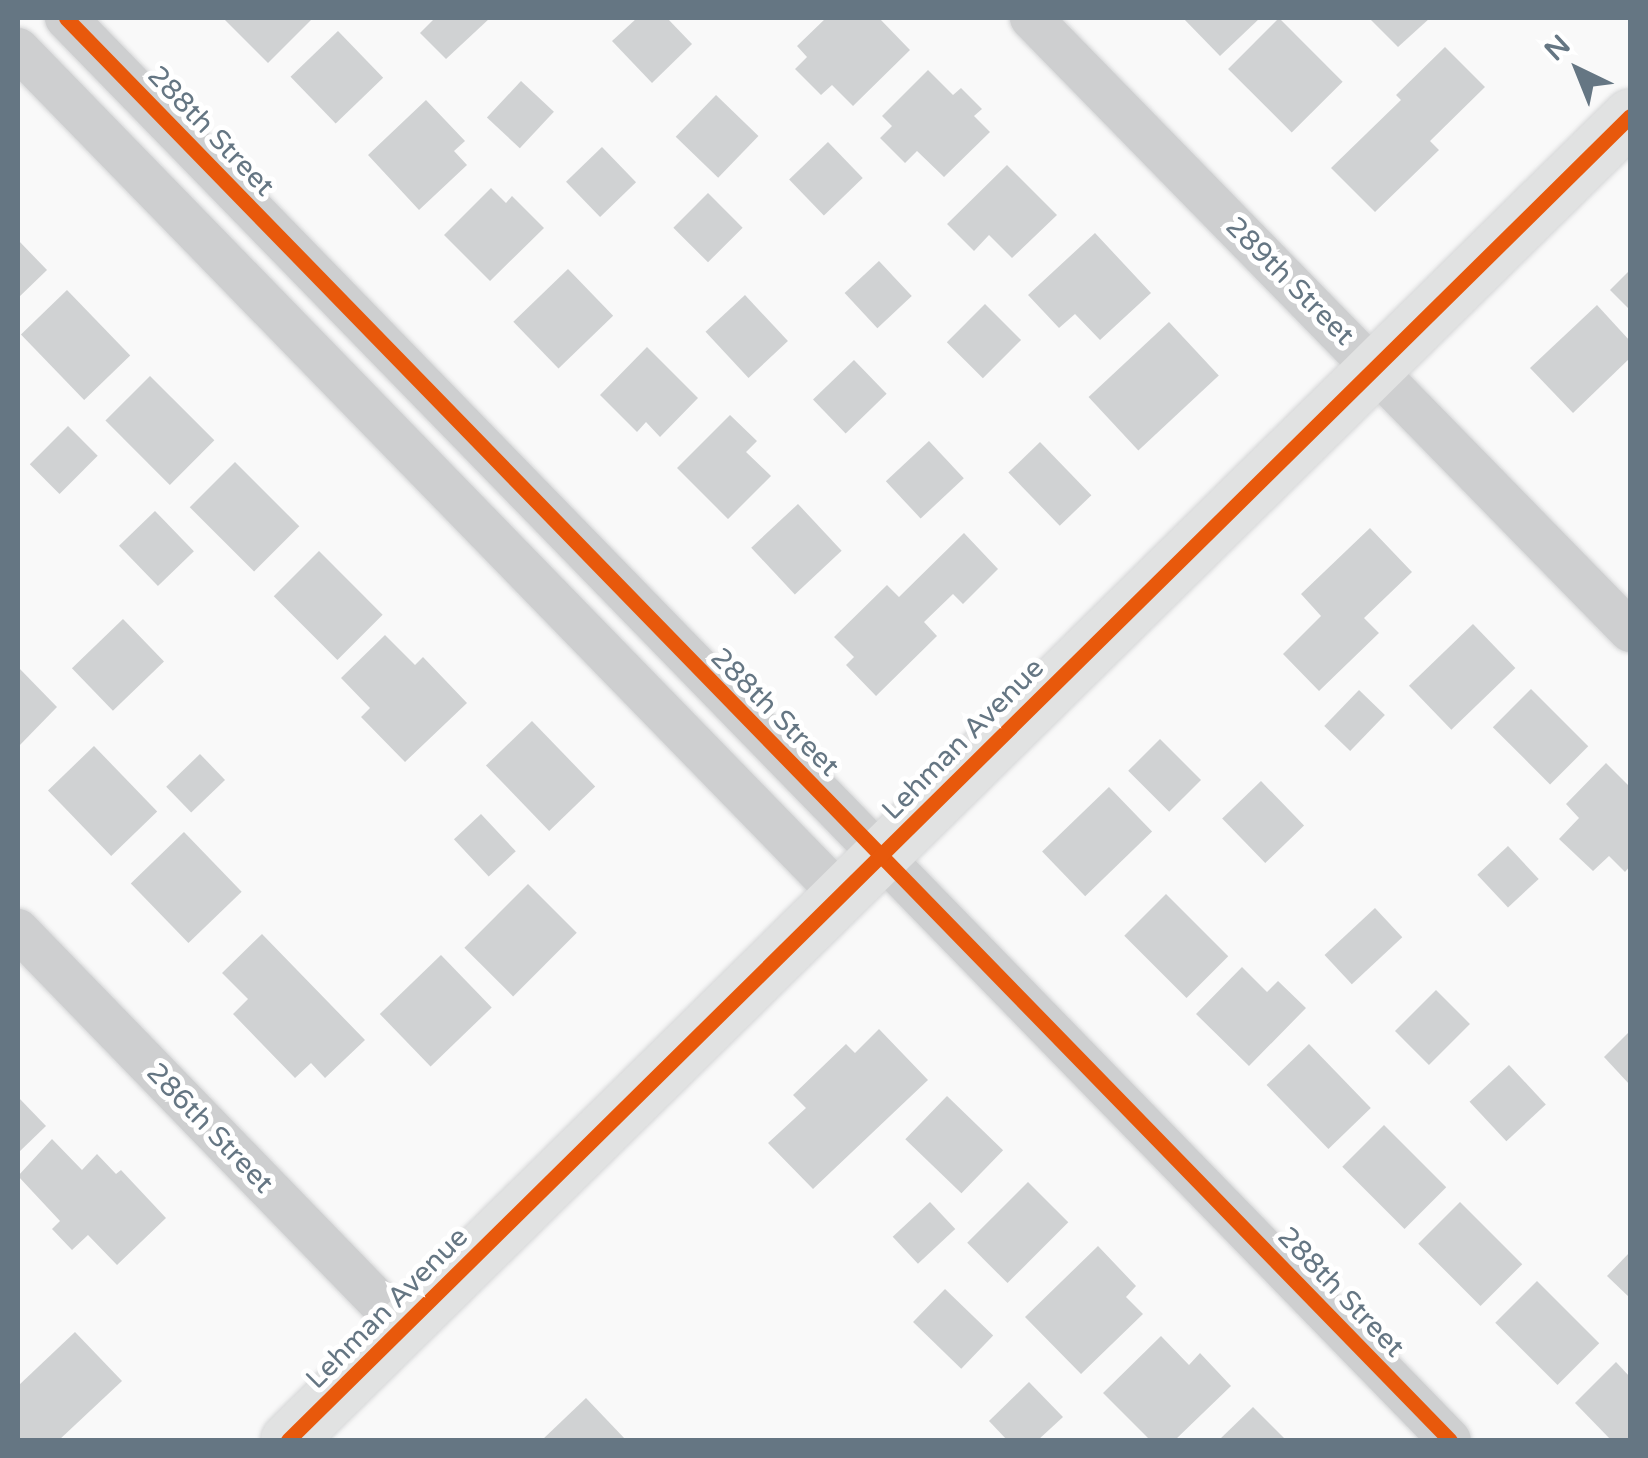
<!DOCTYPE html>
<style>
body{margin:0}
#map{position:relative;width:1648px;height:1458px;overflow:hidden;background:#f9f9f9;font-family:"Varela Round",sans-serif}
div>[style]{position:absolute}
.building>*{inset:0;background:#d0d2d3;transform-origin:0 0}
.roads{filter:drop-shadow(0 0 2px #d5d6d7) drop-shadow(0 0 2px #d5d6d7)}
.street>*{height:42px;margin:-21px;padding:0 21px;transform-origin:21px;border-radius:21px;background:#cecfd0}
.secondary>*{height:55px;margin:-27.5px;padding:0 27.5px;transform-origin:27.5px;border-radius:27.5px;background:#e1e2e2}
.cycleway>*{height:15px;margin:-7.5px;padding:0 7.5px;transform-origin:7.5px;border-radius:7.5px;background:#e8590c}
span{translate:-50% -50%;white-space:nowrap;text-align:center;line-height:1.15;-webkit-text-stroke:10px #fff;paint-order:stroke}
.street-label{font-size:28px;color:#657683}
.frame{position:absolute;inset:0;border:20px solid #657683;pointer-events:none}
.north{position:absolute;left:1528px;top:20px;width:100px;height:100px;-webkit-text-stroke:8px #fff;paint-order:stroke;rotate:317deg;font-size:28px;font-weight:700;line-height:40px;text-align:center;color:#657683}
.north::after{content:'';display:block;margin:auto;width:35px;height:45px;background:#657683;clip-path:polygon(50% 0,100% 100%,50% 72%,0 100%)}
</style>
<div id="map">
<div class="building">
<div style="clip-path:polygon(223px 18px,313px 18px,268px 63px)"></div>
<div style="clip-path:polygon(435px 18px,490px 18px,446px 59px,420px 33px)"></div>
<div style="clip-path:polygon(637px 18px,667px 18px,692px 44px,652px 83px,612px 41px)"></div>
<div style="clip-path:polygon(826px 18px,879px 18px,910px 50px,853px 106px,832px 85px,821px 95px,795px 69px,807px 57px,797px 46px)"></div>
<div style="clip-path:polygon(1183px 18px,1260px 18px,1220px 56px)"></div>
<div style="left:1279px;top:18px;width:90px;height:72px;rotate:45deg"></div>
<div style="clip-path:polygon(1369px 18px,1430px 18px,1398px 47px)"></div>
<div style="left:338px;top:31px;width:65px;height:66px;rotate:46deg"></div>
<div style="clip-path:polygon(1445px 47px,1485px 87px,1430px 141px,1439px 150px,1375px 212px,1331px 168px,1401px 100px,1396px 95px)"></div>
<div style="clip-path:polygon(928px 70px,953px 95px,961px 88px,982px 109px,974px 116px,990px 132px,944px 177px,917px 151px,905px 163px,880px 138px,892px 126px,882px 116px)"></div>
<div style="left:521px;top:81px;width:45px;height:50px;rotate:43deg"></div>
<div style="left:716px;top:95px;width:59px;height:58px;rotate:44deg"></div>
<div style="clip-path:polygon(426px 100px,465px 141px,454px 151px,467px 165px,419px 210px,368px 155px)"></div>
<div style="left:828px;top:142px;width:50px;height:54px;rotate:46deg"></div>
<div style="left:602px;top:147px;width:49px;height:50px;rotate:46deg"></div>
<div style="clip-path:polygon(1007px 165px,1057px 215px,1012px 258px,989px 235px,974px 251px,947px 224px)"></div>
<div style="clip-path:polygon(491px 188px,506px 203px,512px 196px,544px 228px,490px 281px,444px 235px)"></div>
<div style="left:708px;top:193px;width:49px;height:49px;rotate:45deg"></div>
<div style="clip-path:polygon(1095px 233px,1151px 293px,1100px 340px,1075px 314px,1059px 328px,1028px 295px)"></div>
<div style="clip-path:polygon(18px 240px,47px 270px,18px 298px)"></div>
<div style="left:879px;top:261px;width:48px;height:47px;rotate:47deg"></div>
<div style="left:568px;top:269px;width:65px;height:76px;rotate:46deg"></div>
<div style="clip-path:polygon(1630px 270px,1630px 310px,1610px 290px)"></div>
<div style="left:67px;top:290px;width:91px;height:64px;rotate:46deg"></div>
<div style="left:745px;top:295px;width:63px;height:54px;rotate:47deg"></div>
<div style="left:985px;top:304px;width:51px;height:54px;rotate:45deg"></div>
<div style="clip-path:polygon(1597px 305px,1630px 341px,1630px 358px,1573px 413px,1530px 368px)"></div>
<div style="left:1169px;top:322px;width:73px;height:110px;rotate:47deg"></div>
<div style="clip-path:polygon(647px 347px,698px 398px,660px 437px,646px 422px,637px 432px,600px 395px)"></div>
<div style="left:854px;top:360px;width:47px;height:57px;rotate:46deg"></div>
<div style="left:150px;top:376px;width:91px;height:63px;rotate:45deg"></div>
<div style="clip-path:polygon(730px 415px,757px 441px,746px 452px,771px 476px,728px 519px,677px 468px)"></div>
<div style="left:68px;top:426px;width:42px;height:54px;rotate:45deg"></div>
<div style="left:929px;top:441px;width:51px;height:59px;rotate:47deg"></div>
<div style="left:1040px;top:442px;width:74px;height:44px;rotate:46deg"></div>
<div style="left:235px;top:462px;width:91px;height:64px;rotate:45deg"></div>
<div style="left:798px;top:504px;width:64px;height:64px;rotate:47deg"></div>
<div style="left:155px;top:511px;width:56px;height:50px;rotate:46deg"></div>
<div style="clip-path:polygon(1370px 528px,1412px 572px,1364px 618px,1379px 633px,1319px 691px,1283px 654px,1321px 616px,1301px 594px)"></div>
<div style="clip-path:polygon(964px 533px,998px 569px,963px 604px,953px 594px,924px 622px,937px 636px,876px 696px,846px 665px,854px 657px,834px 637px,887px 585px,899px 597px)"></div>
<div style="left:319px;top:551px;width:90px;height:64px;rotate:45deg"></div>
<div style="left:123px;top:619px;width:59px;height:71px;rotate:46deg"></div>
<div style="left:1473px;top:624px;width:61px;height:89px;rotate:46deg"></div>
<div style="clip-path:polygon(385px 635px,415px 665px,423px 657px,467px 703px,405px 762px,361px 717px,370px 708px,341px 678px)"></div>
<div style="clip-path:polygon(18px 667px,57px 707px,18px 747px)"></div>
<div style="left:1531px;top:689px;width:81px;height:54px;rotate:45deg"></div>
<div style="left:1359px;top:690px;width:36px;height:50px;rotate:44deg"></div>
<div style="left:532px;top:721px;width:91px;height:64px;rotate:46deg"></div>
<div style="left:1160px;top:739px;width:58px;height:45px;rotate:45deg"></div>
<div style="left:94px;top:746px;width:91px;height:64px;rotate:46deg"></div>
<div style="left:200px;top:754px;width:36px;height:47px;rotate:46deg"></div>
<div style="clip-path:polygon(1606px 763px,1630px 787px,1630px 866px,1625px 872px,1609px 856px,1593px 871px,1559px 839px,1579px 818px,1566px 804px)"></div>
<div style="left:1261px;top:781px;width:62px;height:54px;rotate:46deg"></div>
<div style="left:1109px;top:787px;width:62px;height:93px;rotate:46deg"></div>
<div style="left:481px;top:814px;width:51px;height:37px;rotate:47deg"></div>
<div style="left:184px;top:832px;width:83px;height:74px;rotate:46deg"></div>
<div style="left:1508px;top:846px;width:45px;height:42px;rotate:47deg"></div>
<div style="left:528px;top:884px;width:69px;height:90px;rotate:45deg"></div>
<div style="left:1166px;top:894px;width:88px;height:59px;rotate:45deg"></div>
<div style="left:1375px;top:908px;width:40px;height:69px;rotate:47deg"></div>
<div style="clip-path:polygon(262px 934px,365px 1040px,325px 1078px,311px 1063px,295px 1078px,233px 1014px,248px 999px,222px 973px)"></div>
<div style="left:441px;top:955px;width:73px;height:85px;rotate:46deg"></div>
<div style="clip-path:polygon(1242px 967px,1267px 992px,1278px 981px,1306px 1008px,1249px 1066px,1196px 1014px)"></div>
<div style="left:1436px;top:990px;width:48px;height:58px;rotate:45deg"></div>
<div style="clip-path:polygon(879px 1029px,928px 1080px,813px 1189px,768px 1143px,806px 1108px,793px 1095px,846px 1044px,855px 1053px)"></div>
<div style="clip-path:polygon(1630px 1031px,1630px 1085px,1604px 1057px)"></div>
<div style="left:1309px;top:1044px;width:89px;height:59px;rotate:46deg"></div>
<div style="left:1509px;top:1065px;width:54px;height:54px;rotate:47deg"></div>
<div style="left:947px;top:1096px;width:78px;height:60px;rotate:44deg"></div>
<div style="clip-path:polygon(18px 1097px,46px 1126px,18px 1153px)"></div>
<div style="left:1384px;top:1125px;width:88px;height:59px;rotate:45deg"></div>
<div style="clip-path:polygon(52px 1139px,82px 1170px,97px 1154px,116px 1174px,121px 1170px,166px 1218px,117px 1265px,88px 1235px,72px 1250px,52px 1229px,60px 1221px,18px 1176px)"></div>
<div style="left:1028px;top:1182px;width:57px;height:86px;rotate:45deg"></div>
<div style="left:930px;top:1202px;width:37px;height:51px;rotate:47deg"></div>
<div style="left:1460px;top:1202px;width:88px;height:59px;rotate:45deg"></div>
<div style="clip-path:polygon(1098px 1246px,1136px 1286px,1126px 1297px,1143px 1314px,1081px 1374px,1025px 1317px)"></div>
<div style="clip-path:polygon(1630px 1252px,1630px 1298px,1607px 1276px)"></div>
<div style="left:1537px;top:1281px;width:88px;height:59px;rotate:45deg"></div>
<div style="left:945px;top:1289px;width:67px;height:46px;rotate:44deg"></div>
<div style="clip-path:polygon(75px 1332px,122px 1381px,59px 1440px,18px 1440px,18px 1386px)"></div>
<div style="clip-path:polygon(1161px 1336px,1189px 1365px,1200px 1353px,1231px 1386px,1175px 1440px,1150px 1440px,1103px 1393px)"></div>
<div style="clip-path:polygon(1616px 1362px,1630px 1377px,1630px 1440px,1611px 1440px,1575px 1403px)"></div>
<div style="clip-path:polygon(1029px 1382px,1063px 1417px,1038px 1440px,1007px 1440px,989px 1421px)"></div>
<div style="clip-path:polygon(586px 1398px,626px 1440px,542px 1440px)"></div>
<div style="clip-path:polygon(1253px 1407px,1286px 1440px,1219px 1440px)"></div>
</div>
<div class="roads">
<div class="street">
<div style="left:66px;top:18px;width:1984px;rotate:45.78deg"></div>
<div style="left:1031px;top:18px;width:857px;rotate:45.66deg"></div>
<div style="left:18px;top:49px;width:1180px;rotate:45.79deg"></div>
<div style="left:18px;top:930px;width:553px;rotate:45.88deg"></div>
</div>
<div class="secondary">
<div style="left:288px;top:1440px;width:1885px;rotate:-44.61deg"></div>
</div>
</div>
<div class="cycleway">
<div style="left:66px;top:18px;width:1984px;rotate:45.78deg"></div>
<div style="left:288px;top:1440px;width:1885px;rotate:-44.61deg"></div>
</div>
<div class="street-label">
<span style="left:211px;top:131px;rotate:46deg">288th Street</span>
<span style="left:1290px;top:281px;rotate:45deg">289th Street</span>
<span style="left:775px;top:712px;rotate:45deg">288th Street</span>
<span style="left:963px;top:739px;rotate:-45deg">Lehman Avenue</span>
<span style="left:210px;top:1128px;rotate:46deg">286th Street</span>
<span style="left:1341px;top:1292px;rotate:46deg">288th Street</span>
<span style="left:387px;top:1308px;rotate:-45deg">Lehman Avenue</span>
</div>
<div class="frame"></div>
<div class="north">N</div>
</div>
